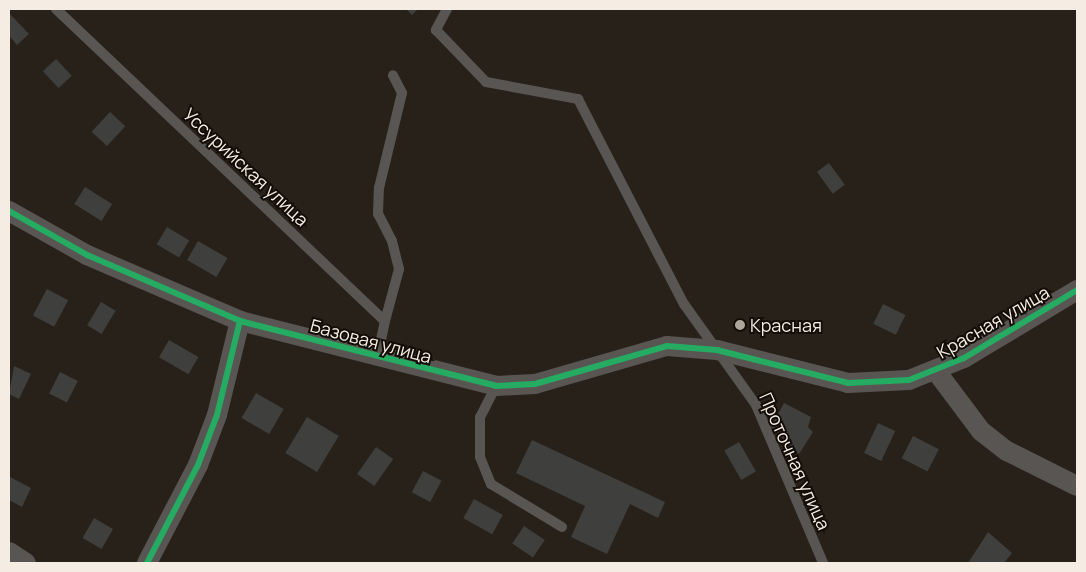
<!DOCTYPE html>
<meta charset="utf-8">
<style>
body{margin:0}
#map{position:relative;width:1086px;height:572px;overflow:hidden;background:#282119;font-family:Manrope,sans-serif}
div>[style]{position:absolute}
.building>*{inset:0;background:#3f3f3d;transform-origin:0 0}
.service>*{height:10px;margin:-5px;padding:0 5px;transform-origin:5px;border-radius:5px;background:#585552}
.minor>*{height:20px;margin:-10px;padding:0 10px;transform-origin:10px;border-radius:10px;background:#585552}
.cycleway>*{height:6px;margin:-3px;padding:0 3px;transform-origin:3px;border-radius:3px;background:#26ab63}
.dots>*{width:14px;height:14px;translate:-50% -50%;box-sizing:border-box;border:2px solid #120d07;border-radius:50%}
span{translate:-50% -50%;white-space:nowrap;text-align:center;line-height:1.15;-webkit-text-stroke:4px #120d07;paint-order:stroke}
.street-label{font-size:18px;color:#f5ede3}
.poi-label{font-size:18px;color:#f5ede3}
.left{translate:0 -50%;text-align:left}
.frame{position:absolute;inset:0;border:10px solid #f5ede3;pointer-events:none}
</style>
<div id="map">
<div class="building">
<div style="clip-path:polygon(406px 9px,418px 9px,412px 15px)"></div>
<div style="clip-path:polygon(9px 13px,29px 34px,17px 45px,9px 36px)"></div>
<div style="left:56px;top:59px;width:23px;height:18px;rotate:47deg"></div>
<div style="left:110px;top:112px;width:21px;height:27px;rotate:43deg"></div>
<div style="left:829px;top:163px;width:27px;height:15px;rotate:54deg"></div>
<div style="left:85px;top:187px;width:32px;height:20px;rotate:32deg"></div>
<div style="left:167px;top:227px;width:26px;height:20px;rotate:31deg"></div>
<div style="left:198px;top:241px;width:34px;height:22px;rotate:30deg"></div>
<div style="left:47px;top:289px;width:24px;height:30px;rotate:28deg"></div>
<div style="left:101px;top:302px;width:17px;height:27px;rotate:31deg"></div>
<div style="left:883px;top:304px;width:25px;height:22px;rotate:26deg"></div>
<div style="left:169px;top:340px;width:34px;height:20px;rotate:30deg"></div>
<div style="clip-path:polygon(14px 366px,31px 374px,19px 399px,9px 394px)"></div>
<div style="left:60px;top:372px;width:20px;height:24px;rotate:27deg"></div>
<div style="left:256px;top:393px;width:32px;height:29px;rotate:30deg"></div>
<div style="clip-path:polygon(784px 403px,811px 417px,808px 427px,813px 432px,799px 454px,771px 427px)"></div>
<div style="left:307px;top:417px;width:37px;height:42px;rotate:31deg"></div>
<div style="left:878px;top:423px;width:19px;height:33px;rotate:25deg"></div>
<div style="left:913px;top:436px;width:29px;height:25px;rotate:27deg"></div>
<div style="clip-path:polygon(532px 440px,665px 502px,658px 518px,630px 504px,607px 554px,571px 537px,585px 506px,516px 473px)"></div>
<div style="left:739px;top:442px;width:34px;height:17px;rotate:60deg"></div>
<div style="left:376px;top:447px;width:21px;height:33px;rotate:35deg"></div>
<div style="left:423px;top:471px;width:21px;height:24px;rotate:28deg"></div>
<div style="clip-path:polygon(10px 477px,31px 488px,22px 507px,9px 500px)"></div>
<div style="left:474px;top:499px;width:33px;height:22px;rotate:29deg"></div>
<div style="left:94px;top:518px;width:22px;height:23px;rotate:30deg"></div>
<div style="left:524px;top:526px;width:25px;height:21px;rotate:34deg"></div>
<div style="clip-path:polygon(988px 532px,1012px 553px,1004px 563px,968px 563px)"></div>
</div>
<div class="service">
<div style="left:56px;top:9px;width:453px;rotate:43.5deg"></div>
<div style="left:385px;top:321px;width:38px;rotate:102deg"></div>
<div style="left:447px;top:9px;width:24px;rotate:118deg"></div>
<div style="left:436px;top:30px;width:72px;rotate:46.1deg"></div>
<div style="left:486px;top:82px;width:94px;rotate:10.5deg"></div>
<div style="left:578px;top:99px;width:231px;rotate:62.7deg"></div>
<div style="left:684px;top:304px;width:124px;rotate:54.5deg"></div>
<div style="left:756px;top:405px;width:172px;rotate:67deg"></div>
<div style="left:385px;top:321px;width:54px;rotate:-74.9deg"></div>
<div style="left:399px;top:269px;width:29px;rotate:-104deg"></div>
<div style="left:392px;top:241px;width:30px;rotate:-117deg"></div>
<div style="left:378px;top:214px;width:26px;rotate:-88deg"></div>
<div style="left:379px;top:188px;width:98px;rotate:-76.4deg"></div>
<div style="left:402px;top:93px;width:20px;rotate:-117deg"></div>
<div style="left:496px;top:386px;width:35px;rotate:117deg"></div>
<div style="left:480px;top:417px;width:40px;rotate:90deg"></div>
<div style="left:480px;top:457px;width:29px;rotate:68deg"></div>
<div style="left:491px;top:484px;width:83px;rotate:31.2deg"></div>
</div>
<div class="minor">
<div style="left:9px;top:211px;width:90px;rotate:29.4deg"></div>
<div style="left:87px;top:255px;width:167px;rotate:23.3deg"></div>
<div style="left:240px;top:321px;width:264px;rotate:14.2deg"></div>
<div style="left:496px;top:386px;width:39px;rotate:-3deg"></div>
<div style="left:535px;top:384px;width:137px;rotate:-16.1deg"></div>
<div style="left:667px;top:346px;width:50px;rotate:4.6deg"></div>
<div style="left:717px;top:350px;width:135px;rotate:14.1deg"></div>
<div style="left:848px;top:383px;width:61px;rotate:-2.8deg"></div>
<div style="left:909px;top:380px;width:59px;rotate:-21.8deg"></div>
<div style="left:964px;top:358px;width:132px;rotate:-31deg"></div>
<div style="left:936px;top:371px;width:75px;rotate:53.1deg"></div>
<div style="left:981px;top:431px;width:33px;rotate:38deg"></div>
<div style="left:1007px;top:451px;width:78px;rotate:26.6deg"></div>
<div style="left:9px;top:552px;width:20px;rotate:33deg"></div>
<div style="left:147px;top:563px;width:110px;rotate:-62.5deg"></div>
<div style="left:198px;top:465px;width:53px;rotate:-69.2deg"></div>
<div style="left:217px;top:415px;width:97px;rotate:-76.3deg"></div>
</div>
<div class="cycleway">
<div style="left:9px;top:211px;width:90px;rotate:29.4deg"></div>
<div style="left:87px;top:255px;width:167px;rotate:23.3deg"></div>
<div style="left:240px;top:321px;width:264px;rotate:14.2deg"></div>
<div style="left:496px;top:386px;width:39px;rotate:-3deg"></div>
<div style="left:535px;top:384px;width:137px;rotate:-16.1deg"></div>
<div style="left:667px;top:346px;width:50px;rotate:4.6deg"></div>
<div style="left:717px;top:350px;width:135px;rotate:14.1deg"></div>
<div style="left:848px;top:383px;width:61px;rotate:-2.8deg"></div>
<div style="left:909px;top:380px;width:59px;rotate:-21.8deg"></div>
<div style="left:964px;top:358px;width:132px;rotate:-31deg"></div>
<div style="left:147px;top:563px;width:110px;rotate:-62.5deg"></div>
<div style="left:198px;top:465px;width:53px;rotate:-69.2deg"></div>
<div style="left:217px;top:415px;width:97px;rotate:-76.3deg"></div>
</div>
<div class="dots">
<div style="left:740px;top:325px;background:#ada69c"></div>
</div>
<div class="street-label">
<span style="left:246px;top:167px;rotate:43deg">Уссурийская улица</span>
<span style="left:993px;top:322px;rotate:-30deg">Красная улица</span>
<span style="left:371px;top:341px;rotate:15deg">Базовая улица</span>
<span style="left:795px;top:461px;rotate:66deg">Проточная улица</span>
</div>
<div class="poi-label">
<span class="left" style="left:750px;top:325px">Красная</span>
</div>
<div class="frame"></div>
</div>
